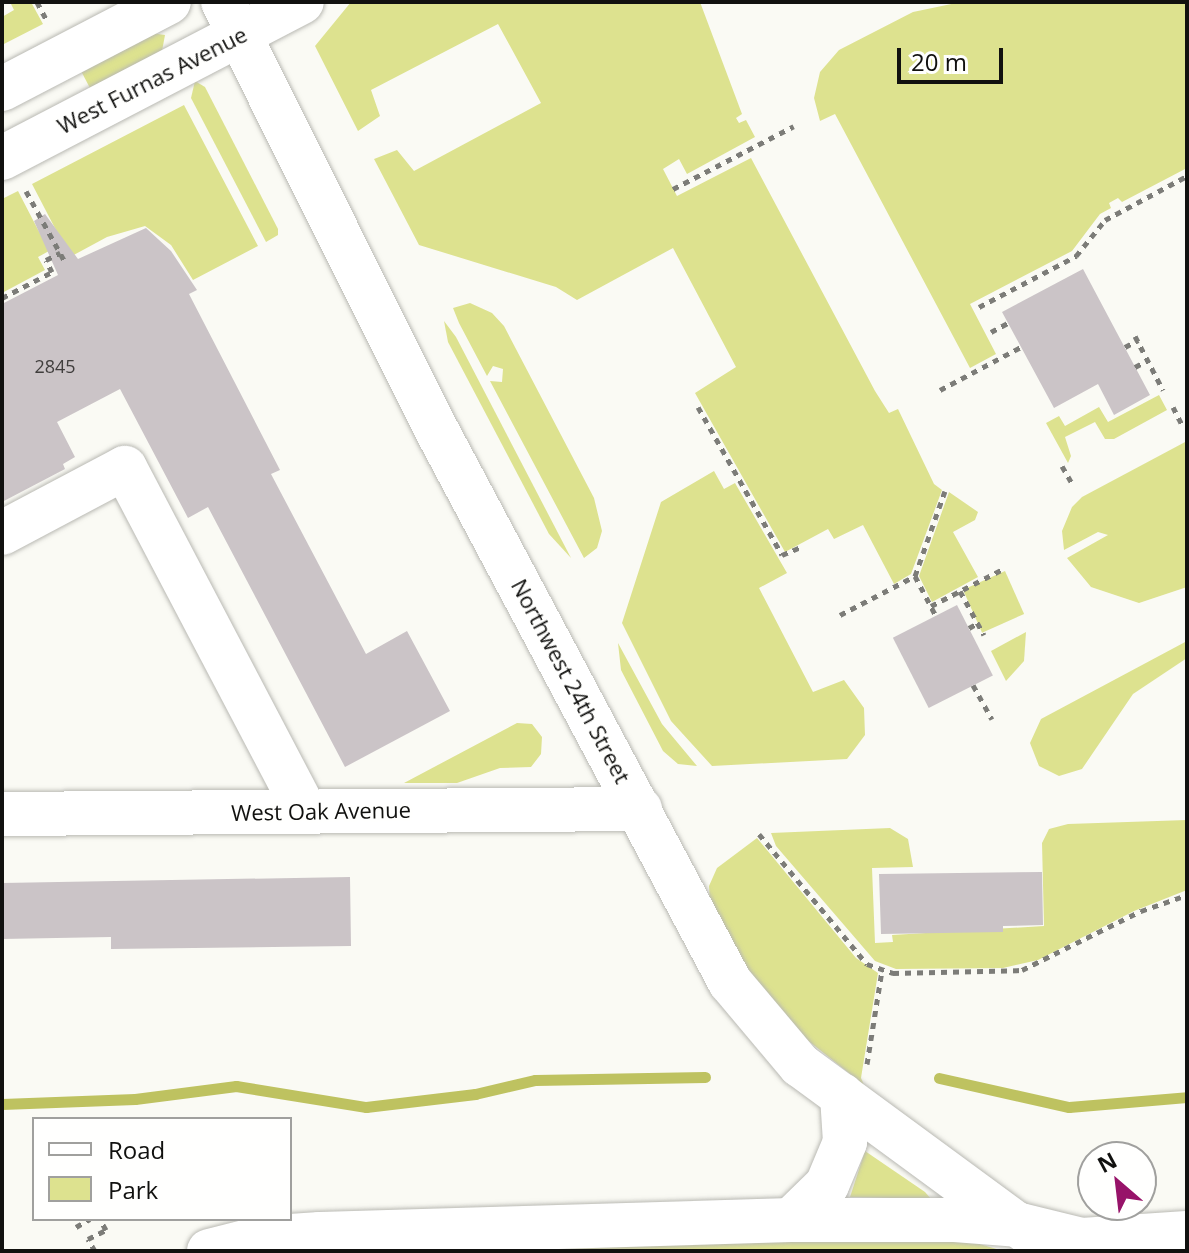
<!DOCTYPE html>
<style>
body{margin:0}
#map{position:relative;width:1189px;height:1253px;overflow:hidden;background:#fafaf4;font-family:"Open Sans",sans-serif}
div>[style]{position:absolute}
.green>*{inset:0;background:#dde28f;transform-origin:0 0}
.stream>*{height:11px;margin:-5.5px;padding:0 5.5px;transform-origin:5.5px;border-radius:5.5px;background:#bec260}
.building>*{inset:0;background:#cbc4c7;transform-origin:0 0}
.path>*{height:5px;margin-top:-2.5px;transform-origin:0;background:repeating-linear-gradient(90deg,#7c7c78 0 6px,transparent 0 12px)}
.roads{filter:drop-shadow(0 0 2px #b9b9b3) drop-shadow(0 0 2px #b9b9b3)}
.minor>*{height:44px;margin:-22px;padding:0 22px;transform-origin:22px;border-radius:22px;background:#fff}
span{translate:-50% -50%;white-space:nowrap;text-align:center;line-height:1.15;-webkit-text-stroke:6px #fffffe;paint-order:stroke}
.number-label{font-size:18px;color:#403e3d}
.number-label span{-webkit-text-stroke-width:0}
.street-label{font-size:22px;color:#11110f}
.frame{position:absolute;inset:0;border:4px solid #11110f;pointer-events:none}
.legend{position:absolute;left:32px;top:1117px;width:260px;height:104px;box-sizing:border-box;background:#fffffe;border:2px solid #a0a09e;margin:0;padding:10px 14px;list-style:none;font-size:24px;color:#11110f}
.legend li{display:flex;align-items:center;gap:16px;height:40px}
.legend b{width:40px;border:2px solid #a0a09e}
.north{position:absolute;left:1077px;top:1141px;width:80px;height:80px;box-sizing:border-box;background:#fffffe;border:2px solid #a0a09e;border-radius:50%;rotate:332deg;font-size:22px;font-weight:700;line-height:32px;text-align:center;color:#11110f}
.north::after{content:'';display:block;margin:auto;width:28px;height:36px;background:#971369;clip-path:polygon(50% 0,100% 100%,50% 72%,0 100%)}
.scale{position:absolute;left:897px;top:48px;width:106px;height:36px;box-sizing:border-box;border:4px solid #11110f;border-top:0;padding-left:10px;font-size:24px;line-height:28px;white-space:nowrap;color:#11110f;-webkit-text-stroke:6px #fffffe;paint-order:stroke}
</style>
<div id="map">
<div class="green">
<div style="clip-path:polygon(10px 2px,31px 2px,43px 24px,2px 45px,2px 17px,14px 10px)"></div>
<div style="clip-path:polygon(351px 2px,700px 2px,742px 114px,736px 118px,739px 123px,746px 120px,755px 137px,687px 174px,679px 159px,663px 169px,677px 196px,751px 158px,875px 391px,889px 413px,898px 409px,934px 484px,942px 490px,911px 574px,894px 584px,863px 525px,834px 539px,828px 529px,785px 552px,695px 393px,736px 367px,673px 248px,577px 300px,556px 287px,419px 245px,374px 159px,397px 150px,414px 171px,541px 103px,498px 24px,371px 90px,380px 116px,358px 131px,315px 46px)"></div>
<div style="clip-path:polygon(961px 2px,1187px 2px,1187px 168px,1122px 202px,1118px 198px,1109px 203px,1111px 208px,1100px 214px,1072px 251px,970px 304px,996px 354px,970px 368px,835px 114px,820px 121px,814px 98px,820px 72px,839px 50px,913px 12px)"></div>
<div style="clip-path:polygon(151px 33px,165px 35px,162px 51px,91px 90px,80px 69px)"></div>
<div style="clip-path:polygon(195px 81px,205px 87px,278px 229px,278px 235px,266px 242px,191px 98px)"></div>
<div style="clip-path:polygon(184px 105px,258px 246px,193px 280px,171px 245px,145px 226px,107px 237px,70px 257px,32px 184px)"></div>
<div style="clip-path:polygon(18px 191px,49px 251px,38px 257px,45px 270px,2px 293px,2px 199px)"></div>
<div style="clip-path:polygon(470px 303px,492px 313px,504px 326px,594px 498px,602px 531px,597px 548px,584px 558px,490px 381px,502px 382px,503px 369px,493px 366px,487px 376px,459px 323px,453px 308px)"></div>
<div style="clip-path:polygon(444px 321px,456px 337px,571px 558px,549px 534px,448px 342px)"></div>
<div style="clip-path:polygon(1159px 395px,1167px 410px,1114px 439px,1105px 439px,1095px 422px,1065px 437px,1071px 456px,1068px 463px,1046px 423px,1059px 416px,1065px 426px,1099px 407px,1108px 422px)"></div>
<div style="clip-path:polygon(1187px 441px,1187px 587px,1139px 603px,1091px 587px,1067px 558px,1108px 535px,1098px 532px,1064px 550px,1062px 531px,1072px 507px,1082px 497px)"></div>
<div style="clip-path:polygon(714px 471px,724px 489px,735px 483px,787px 573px,759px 588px,813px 692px,844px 680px,864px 708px,865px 735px,847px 759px,712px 766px,671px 721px,622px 623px,661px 502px)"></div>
<div style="clip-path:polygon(949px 492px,978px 512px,975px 520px,953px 532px,978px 577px,932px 602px,919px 576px)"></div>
<div style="left:1005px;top:571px;width:47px;height:46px;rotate:66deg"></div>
<div style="clip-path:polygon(1026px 632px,1024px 661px,1006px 681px,991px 651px)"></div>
<div style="clip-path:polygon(1187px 641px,1187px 658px,1133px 694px,1082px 769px,1059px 776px,1039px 766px,1030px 743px,1041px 719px)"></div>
<div style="clip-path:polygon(618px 643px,662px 724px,697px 766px,678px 764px,663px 751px,621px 670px)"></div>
<div style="clip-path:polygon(517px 723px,532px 724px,542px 737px,541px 754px,531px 767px,500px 768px,457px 783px,404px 783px)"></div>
<div style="clip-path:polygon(1187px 820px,1187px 890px,1134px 911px,1038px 960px,1003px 968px,896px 969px,875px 961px,776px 846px,771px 833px,890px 828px,908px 839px,913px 867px,872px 868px,875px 943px,893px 942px,892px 935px,1044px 926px,1042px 843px,1049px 829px,1068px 824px)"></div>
<div style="clip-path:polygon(757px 838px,856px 958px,878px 973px,861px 1078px,864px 1085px,801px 1035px,749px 972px,710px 904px,709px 886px,717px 868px)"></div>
<div style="clip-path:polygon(865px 1151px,925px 1192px,931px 1199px,850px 1197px)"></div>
<div style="clip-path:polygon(851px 1240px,970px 1241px,1003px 1251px,325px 1251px)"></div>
</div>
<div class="stream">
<div style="left:939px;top:1078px;width:133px;rotate:12.6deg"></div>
<div style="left:1069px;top:1107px;width:118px;rotate:-4.8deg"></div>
<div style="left:2px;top:1104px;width:133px;rotate:-2.2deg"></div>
<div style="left:135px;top:1099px;width:102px;rotate:-7.3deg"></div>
<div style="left:236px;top:1086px;width:132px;rotate:9.2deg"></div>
<div style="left:366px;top:1107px;width:110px;rotate:-6.8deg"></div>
<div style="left:475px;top:1094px;width:62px;rotate:-13.1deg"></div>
<div style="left:535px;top:1080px;width:170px;rotate:-1deg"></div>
</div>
<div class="building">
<div style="clip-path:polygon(45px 214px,78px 259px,146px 228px,171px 251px,197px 290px,189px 294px,280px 470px,271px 474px,366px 654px,407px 631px,450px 711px,345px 767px,208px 507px,188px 518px,120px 389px,57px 422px,75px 457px,63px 464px,65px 469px,2px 502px,2px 304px,58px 275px,34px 221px)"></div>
<div style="clip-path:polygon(1083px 269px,1150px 395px,1114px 415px,1098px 384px,1054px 408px,1002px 312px)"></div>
<div style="left:957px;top:605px;width:79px;height:72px;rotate:63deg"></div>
<div style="clip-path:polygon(1042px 872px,1043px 925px,1003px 926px,1003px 932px,881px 934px,879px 874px)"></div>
<div style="clip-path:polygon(350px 877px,351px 946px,111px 949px,111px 937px,2px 939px,2px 883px)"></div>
</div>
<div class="path">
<div style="left:37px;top:2px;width:21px;rotate:62deg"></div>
<div style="left:673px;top:189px;width:136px;rotate:-27.5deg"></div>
<div style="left:26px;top:191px;width:81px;rotate:61.2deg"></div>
<div style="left:2px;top:298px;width:56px;rotate:-27.5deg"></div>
<div style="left:52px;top:272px;width:13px;rotate:-117deg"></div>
<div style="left:46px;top:260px;width:16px;rotate:-27deg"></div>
<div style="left:979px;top:307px;width:110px;rotate:-27.7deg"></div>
<div style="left:1076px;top:256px;width:46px;rotate:-51.1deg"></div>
<div style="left:1105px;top:220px;width:93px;rotate:-28.2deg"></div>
<div style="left:991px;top:332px;width:19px;rotate:-28deg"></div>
<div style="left:1135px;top:336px;width:61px;rotate:62.6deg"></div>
<div style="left:1125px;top:347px;width:15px;rotate:-28deg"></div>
<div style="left:1135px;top:367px;width:15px;rotate:-28deg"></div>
<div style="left:940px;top:390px;width:92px;rotate:-28deg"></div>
<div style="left:698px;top:407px;width:170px;rotate:60.4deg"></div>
<div style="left:782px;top:555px;width:23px;rotate:-23deg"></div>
<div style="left:1173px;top:407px;width:20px;rotate:63deg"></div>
<div style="left:1062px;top:466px;width:20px;rotate:60deg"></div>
<div style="left:915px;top:576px;width:90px;rotate:-70.6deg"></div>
<div style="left:960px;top:591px;width:50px;rotate:61.4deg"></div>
<div style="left:931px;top:606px;width:81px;rotate:-27.2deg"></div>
<div style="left:840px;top:615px;width:85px;rotate:-27.5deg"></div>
<div style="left:915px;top:576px;width:45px;rotate:62.3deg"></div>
<div style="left:969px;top:628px;width:10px;rotate:-29deg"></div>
<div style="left:973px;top:685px;width:39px;rotate:61deg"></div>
<div style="left:759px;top:834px;width:169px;rotate:50.3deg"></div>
<div style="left:867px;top:964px;width:28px;rotate:19deg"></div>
<div style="left:893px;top:973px;width:129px;rotate:-1.3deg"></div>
<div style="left:1022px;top:970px;width:133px;rotate:-26.4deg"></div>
<div style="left:1141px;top:911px;width:49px;rotate:-19.2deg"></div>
<div style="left:867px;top:1064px;width:95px;rotate:-80.9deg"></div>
<div style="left:76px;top:1227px;width:16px;rotate:-30deg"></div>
<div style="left:95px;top:1251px;width:14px;rotate:-120deg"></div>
<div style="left:88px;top:1239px;width:20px;rotate:-27deg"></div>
<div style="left:106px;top:1230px;width:13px;rotate:-119deg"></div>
</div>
<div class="roads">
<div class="minor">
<div style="left:223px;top:2px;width:475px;rotate:63.5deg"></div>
<div style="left:435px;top:427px;width:629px;rotate:62.01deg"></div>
<div style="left:730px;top:982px;width:109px;rotate:49.9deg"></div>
<div style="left:800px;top:1065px;width:314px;rotate:36.3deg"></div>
<div style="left:2px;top:89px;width:188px;rotate:-27.5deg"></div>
<div style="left:2px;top:158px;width:338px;rotate:-27.5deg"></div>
<div style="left:2px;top:533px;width:139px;rotate:-27.9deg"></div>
<div style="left:125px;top:468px;width:387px;rotate:62.3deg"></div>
<div style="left:2px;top:814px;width:638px;rotate:-0.45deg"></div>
<div style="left:791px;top:1220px;width:50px;rotate:-44.2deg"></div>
<div style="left:827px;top:1185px;width:47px;rotate:-67.3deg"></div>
<div style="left:845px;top:1142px;width:47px;rotate:-93.7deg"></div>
<div style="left:209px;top:1251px;width:54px;rotate:-14deg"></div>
<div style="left:261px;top:1238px;width:59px;rotate:-3.9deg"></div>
<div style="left:320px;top:1234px;width:471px;rotate:-1.7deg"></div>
<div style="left:791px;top:1220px;width:164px"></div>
<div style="left:955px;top:1220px;width:65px;rotate:4.4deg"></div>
<div style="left:1020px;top:1225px;width:64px;rotate:13.6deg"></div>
<div style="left:1082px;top:1240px;width:105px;rotate:-3.8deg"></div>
</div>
</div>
<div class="number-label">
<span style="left:55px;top:366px">2845</span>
</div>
<div class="street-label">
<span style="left:152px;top:80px;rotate:-27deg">West Furnas Avenue</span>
<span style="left:571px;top:681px;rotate:62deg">Northwest 24th Street</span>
<span style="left:321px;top:811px;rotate:-1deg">West Oak Avenue</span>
</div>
<div class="frame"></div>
<ul class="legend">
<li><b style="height:10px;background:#fff"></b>Road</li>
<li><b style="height:22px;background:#dde28f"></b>Park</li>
</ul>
<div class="north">N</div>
<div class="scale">20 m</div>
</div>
